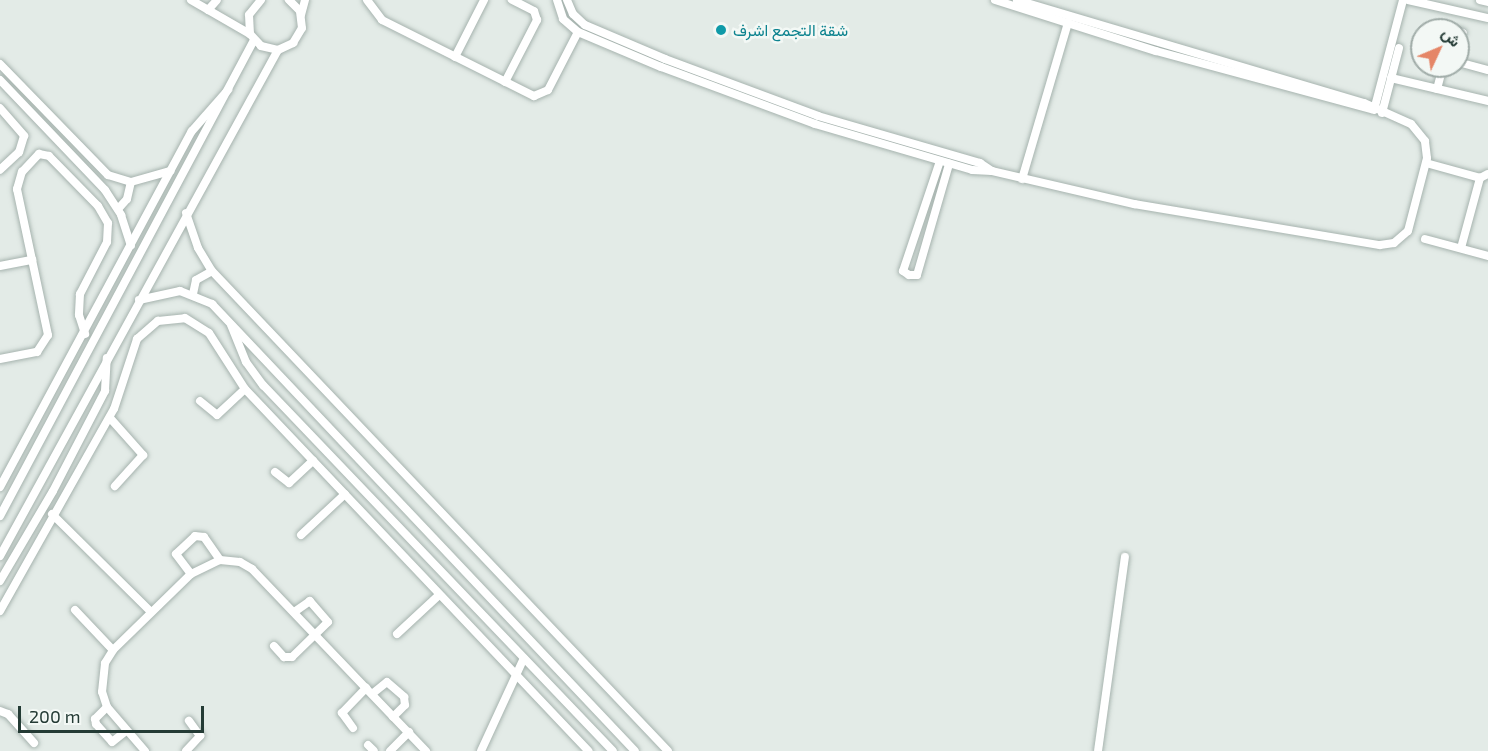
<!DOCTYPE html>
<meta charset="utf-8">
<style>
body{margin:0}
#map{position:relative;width:1488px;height:751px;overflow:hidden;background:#e3ebe7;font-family:"Exo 2",Vazirmatn,sans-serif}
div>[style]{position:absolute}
.roads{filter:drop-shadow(0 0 2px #a6b3ae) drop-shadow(0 0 2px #a6b3ae)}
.minor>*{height:8px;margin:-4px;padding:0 4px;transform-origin:4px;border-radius:4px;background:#fff}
.dots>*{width:16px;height:16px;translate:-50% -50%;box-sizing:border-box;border:3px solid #f3f8f5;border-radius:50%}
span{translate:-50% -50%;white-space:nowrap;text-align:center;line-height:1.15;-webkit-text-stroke:5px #f3f8f5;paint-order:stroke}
.culture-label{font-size:16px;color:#0d838f}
.left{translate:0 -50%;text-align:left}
.north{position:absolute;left:1410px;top:18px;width:60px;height:60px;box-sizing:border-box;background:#f3f8f5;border:2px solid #a0aca8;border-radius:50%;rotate:46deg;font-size:16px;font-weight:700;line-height:24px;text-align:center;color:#243b35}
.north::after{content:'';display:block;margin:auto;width:21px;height:27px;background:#e58667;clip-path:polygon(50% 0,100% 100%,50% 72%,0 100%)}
.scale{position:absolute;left:18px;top:706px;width:186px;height:27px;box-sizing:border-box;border:3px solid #243b35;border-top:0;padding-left:8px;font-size:18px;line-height:21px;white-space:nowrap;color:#243b35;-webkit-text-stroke:4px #f3f8f5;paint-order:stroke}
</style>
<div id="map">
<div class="roads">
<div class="minor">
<div style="left:191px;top:0;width:68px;rotate:30deg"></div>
<div style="left:261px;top:0;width:19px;rotate:129deg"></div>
<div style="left:249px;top:15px;width:19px;rotate:87deg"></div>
<div style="left:250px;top:34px;width:16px;rotate:47deg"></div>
<div style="left:261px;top:46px;width:17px;rotate:13deg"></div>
<div style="left:278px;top:50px;width:17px;rotate:-25deg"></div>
<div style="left:293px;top:43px;width:17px;rotate:-59deg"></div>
<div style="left:302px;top:28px;width:17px;rotate:-97deg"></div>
<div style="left:300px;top:11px;width:16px;rotate:-135deg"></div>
<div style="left:367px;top:0;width:25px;rotate:53deg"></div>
<div style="left:382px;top:20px;width:170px;rotate:26.6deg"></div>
<div style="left:534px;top:96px;width:15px;rotate:-23deg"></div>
<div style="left:548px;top:90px;width:65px;rotate:-62.7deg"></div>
<div style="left:557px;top:0;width:20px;rotate:72deg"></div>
<div style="left:563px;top:19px;width:20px;rotate:41deg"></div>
<div style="left:578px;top:32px;width:90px;rotate:22.9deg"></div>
<div style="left:661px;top:67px;width:164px;rotate:20.3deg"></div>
<div style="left:815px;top:124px;width:164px;rotate:16.3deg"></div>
<div style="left:972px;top:170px;width:20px;rotate:3deg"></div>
<div style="left:992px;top:171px;width:146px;rotate:13.1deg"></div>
<div style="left:1134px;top:204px;width:249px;rotate:9.5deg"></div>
<div style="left:1380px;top:245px;width:14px;rotate:-8deg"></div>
<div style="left:1394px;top:243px;width:18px;rotate:-41deg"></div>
<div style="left:1408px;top:231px;width:75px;rotate:-75.4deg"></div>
<div style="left:1427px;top:158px;width:17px;rotate:-97deg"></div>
<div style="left:1425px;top:141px;width:22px;rotate:-129deg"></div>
<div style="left:1411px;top:124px;width:51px;rotate:-155.9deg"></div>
<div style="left:1364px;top:103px;width:362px;rotate:-163.5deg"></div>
<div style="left:567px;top:0;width:15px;rotate:67deg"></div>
<div style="left:573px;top:14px;width:16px;rotate:43deg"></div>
<div style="left:585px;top:25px;width:87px;rotate:23deg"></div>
<div style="left:665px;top:59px;width:163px;rotate:20.4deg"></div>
<div style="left:818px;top:116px;width:169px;rotate:16.2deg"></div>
<div style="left:980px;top:163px;width:14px;rotate:34deg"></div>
<div style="left:995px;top:0;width:169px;rotate:17.6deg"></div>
<div style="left:1156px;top:51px;width:223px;rotate:15.1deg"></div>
<div style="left:1408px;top:0;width:82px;rotate:12.7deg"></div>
<div style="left:1480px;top:0;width:8px;rotate:14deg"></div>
<div style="left:208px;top:10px;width:13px;rotate:-48deg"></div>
<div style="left:301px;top:15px;width:16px;rotate:-75deg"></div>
<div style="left:1458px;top:31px;width:5px;rotate:22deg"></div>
<div style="left:455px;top:57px;width:64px;rotate:-63deg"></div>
<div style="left:1458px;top:62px;width:31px;rotate:15deg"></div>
<div style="left:0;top:64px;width:155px;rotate:45.8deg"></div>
<div style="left:108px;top:175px;width:24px;rotate:17deg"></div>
<div style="left:131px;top:182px;width:41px;rotate:-15.8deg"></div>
<div style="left:1391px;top:78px;width:100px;rotate:13.3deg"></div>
<div style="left:0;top:80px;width:152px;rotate:46.3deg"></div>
<div style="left:105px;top:190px;width:30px;rotate:57deg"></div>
<div style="left:121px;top:215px;width:32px;rotate:72deg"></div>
<div style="left:505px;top:82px;width:70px;rotate:-62.7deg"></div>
<div style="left:537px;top:20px;width:9px;rotate:-108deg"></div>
<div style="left:534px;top:11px;width:25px;rotate:-153deg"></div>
<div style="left:1437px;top:89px;width:24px;rotate:-75deg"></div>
<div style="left:0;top:108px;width:37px;rotate:49deg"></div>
<div style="left:24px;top:136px;width:17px;rotate:107deg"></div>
<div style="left:19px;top:152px;width:26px;rotate:137deg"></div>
<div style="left:1374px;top:110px;width:114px;rotate:-75.2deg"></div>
<div style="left:1382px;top:113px;width:67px;rotate:-75.3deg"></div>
<div style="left:940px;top:161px;width:116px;rotate:108.6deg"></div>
<div style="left:903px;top:271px;width:7px;rotate:34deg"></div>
<div style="left:909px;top:275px;width:8px"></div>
<div style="left:917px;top:275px;width:116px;rotate:-73.9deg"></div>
<div style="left:1426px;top:163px;width:56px;rotate:15.5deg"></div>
<div style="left:1480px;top:178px;width:9px;rotate:-27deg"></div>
<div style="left:1022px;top:179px;width:163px;rotate:-73.6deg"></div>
<div style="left:118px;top:209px;width:13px;rotate:-48deg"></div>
<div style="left:127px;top:199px;width:17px;rotate:-77deg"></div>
<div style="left:186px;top:213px;width:37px;rotate:71deg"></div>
<div style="left:198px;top:248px;width:27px;rotate:59deg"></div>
<div style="left:212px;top:271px;width:662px;rotate:46.47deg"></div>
<div style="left:1425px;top:239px;width:65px;rotate:15.1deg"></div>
<div style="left:1461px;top:248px;width:73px;rotate:-74.8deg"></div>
<div style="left:0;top:266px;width:33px;rotate:-11deg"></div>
<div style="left:193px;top:294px;width:14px;rotate:-78deg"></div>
<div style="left:196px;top:280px;width:18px;rotate:-29deg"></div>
<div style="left:139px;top:300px;width:42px;rotate:-12.4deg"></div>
<div style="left:180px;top:291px;width:35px;rotate:22deg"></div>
<div style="left:212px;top:304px;width:615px;rotate:46.58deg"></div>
<div style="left:231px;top:325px;width:40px;rotate:68deg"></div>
<div style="left:246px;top:362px;width:29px;rotate:54deg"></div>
<div style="left:263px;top:385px;width:506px;rotate:46.28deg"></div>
<div style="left:0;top:359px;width:38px;rotate:-11deg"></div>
<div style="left:37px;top:352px;width:20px;rotate:-57deg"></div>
<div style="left:48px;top:335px;width:149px;rotate:-102deg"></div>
<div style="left:17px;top:189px;width:18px;rotate:-74deg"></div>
<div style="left:22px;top:172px;width:25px;rotate:-47deg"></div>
<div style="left:39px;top:154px;width:10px;rotate:11deg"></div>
<div style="left:49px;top:156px;width:70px;rotate:45.6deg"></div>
<div style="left:98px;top:206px;width:20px;rotate:60deg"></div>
<div style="left:108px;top:223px;width:19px;rotate:93deg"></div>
<div style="left:107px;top:242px;width:59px;rotate:117.4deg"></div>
<div style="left:80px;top:294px;width:21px;rotate:93deg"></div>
<div style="left:79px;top:315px;width:20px;rotate:72deg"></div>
<div style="left:200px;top:401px;width:22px;rotate:39deg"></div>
<div style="left:217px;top:415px;width:38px;rotate:-43deg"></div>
<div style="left:110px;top:418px;width:50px;rotate:48.3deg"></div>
<div style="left:143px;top:455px;width:42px;rotate:132.1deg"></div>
<div style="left:275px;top:472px;width:18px;rotate:38deg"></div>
<div style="left:289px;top:483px;width:33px;rotate:-43deg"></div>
<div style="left:0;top:487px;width:404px;rotate:-61.7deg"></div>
<div style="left:192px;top:131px;width:55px;rotate:-48.7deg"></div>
<div style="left:52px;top:514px;width:139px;rotate:44.7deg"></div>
<div style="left:0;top:516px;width:540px;rotate:-61.92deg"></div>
<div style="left:301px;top:535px;width:60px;rotate:-43deg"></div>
<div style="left:0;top:556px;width:577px;rotate:-61.22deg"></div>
<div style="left:191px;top:574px;width:25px;rotate:-127deg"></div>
<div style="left:176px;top:554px;width:26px;rotate:-43deg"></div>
<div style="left:195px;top:536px;width:9px;rotate:6deg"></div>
<div style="left:204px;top:537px;width:28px;rotate:55deg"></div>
<div style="left:0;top:581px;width:104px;rotate:-59.5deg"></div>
<div style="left:53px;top:491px;width:113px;rotate:-62.5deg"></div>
<div style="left:105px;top:391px;width:33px;rotate:-87deg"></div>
<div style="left:75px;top:610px;width:55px;rotate:46.5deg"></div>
<div style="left:0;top:611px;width:232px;rotate:-60.6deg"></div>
<div style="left:114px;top:409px;width:74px;rotate:-71.8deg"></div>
<div style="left:137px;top:339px;width:28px;rotate:-41deg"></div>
<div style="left:158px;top:321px;width:27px;rotate:-6deg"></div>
<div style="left:185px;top:318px;width:28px;rotate:32deg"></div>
<div style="left:209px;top:333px;width:67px;rotate:57.3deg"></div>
<div style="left:245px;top:389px;width:499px;rotate:46.5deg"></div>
<div style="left:397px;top:634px;width:57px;rotate:-42.9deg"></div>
<div style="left:274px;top:646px;width:15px;rotate:48deg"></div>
<div style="left:284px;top:657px;width:8px"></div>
<div style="left:292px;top:657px;width:50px;rotate:-44.2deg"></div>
<div style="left:328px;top:622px;width:28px;rotate:-131deg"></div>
<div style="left:310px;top:601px;width:19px;rotate:145deg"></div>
<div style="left:372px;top:694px;width:19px;rotate:-39deg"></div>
<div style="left:387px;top:682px;width:23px;rotate:41deg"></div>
<div style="left:404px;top:697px;width:8px;rotate:83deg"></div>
<div style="left:405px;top:705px;width:17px;rotate:135deg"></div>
<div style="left:107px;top:707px;width:17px;rotate:135deg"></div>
<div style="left:95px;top:719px;width:5px;rotate:79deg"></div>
<div style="left:96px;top:724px;width:24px;rotate:48deg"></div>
<div style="left:112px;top:742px;width:18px;rotate:-38deg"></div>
<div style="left:0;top:711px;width:9px;rotate:21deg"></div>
<div style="left:8px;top:714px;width:39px;rotate:48deg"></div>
<div style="left:353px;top:728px;width:19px;rotate:-126deg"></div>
<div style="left:342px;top:713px;width:35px;rotate:-46deg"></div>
<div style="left:368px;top:745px;width:8px;rotate:45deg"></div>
<div style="left:145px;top:751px;width:58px;rotate:-130.8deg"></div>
<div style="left:107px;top:707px;width:16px;rotate:-108deg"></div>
<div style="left:102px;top:692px;width:29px;rotate:-84deg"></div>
<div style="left:105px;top:663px;width:15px;rotate:-58deg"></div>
<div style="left:113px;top:650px;width:109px;rotate:-44.3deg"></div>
<div style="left:191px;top:574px;width:32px;rotate:-26deg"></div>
<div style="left:220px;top:560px;width:20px;rotate:6deg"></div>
<div style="left:240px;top:562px;width:14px;rotate:30deg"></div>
<div style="left:252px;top:569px;width:252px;rotate:46.3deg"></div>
<div style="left:186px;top:751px;width:21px;rotate:-47deg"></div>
<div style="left:200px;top:736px;width:19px;rotate:-126deg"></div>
<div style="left:390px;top:751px;width:27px;rotate:-45deg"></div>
<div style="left:481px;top:751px;width:102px;rotate:-65.2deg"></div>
<div style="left:1098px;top:751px;width:196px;rotate:-82.1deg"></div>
</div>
</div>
<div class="dots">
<div style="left:721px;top:30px;background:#0f9aa8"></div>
</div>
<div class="culture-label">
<span class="left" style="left:733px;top:30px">شقة التجمع اشرف</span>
</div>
<div class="north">ش</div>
<div class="scale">200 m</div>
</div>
